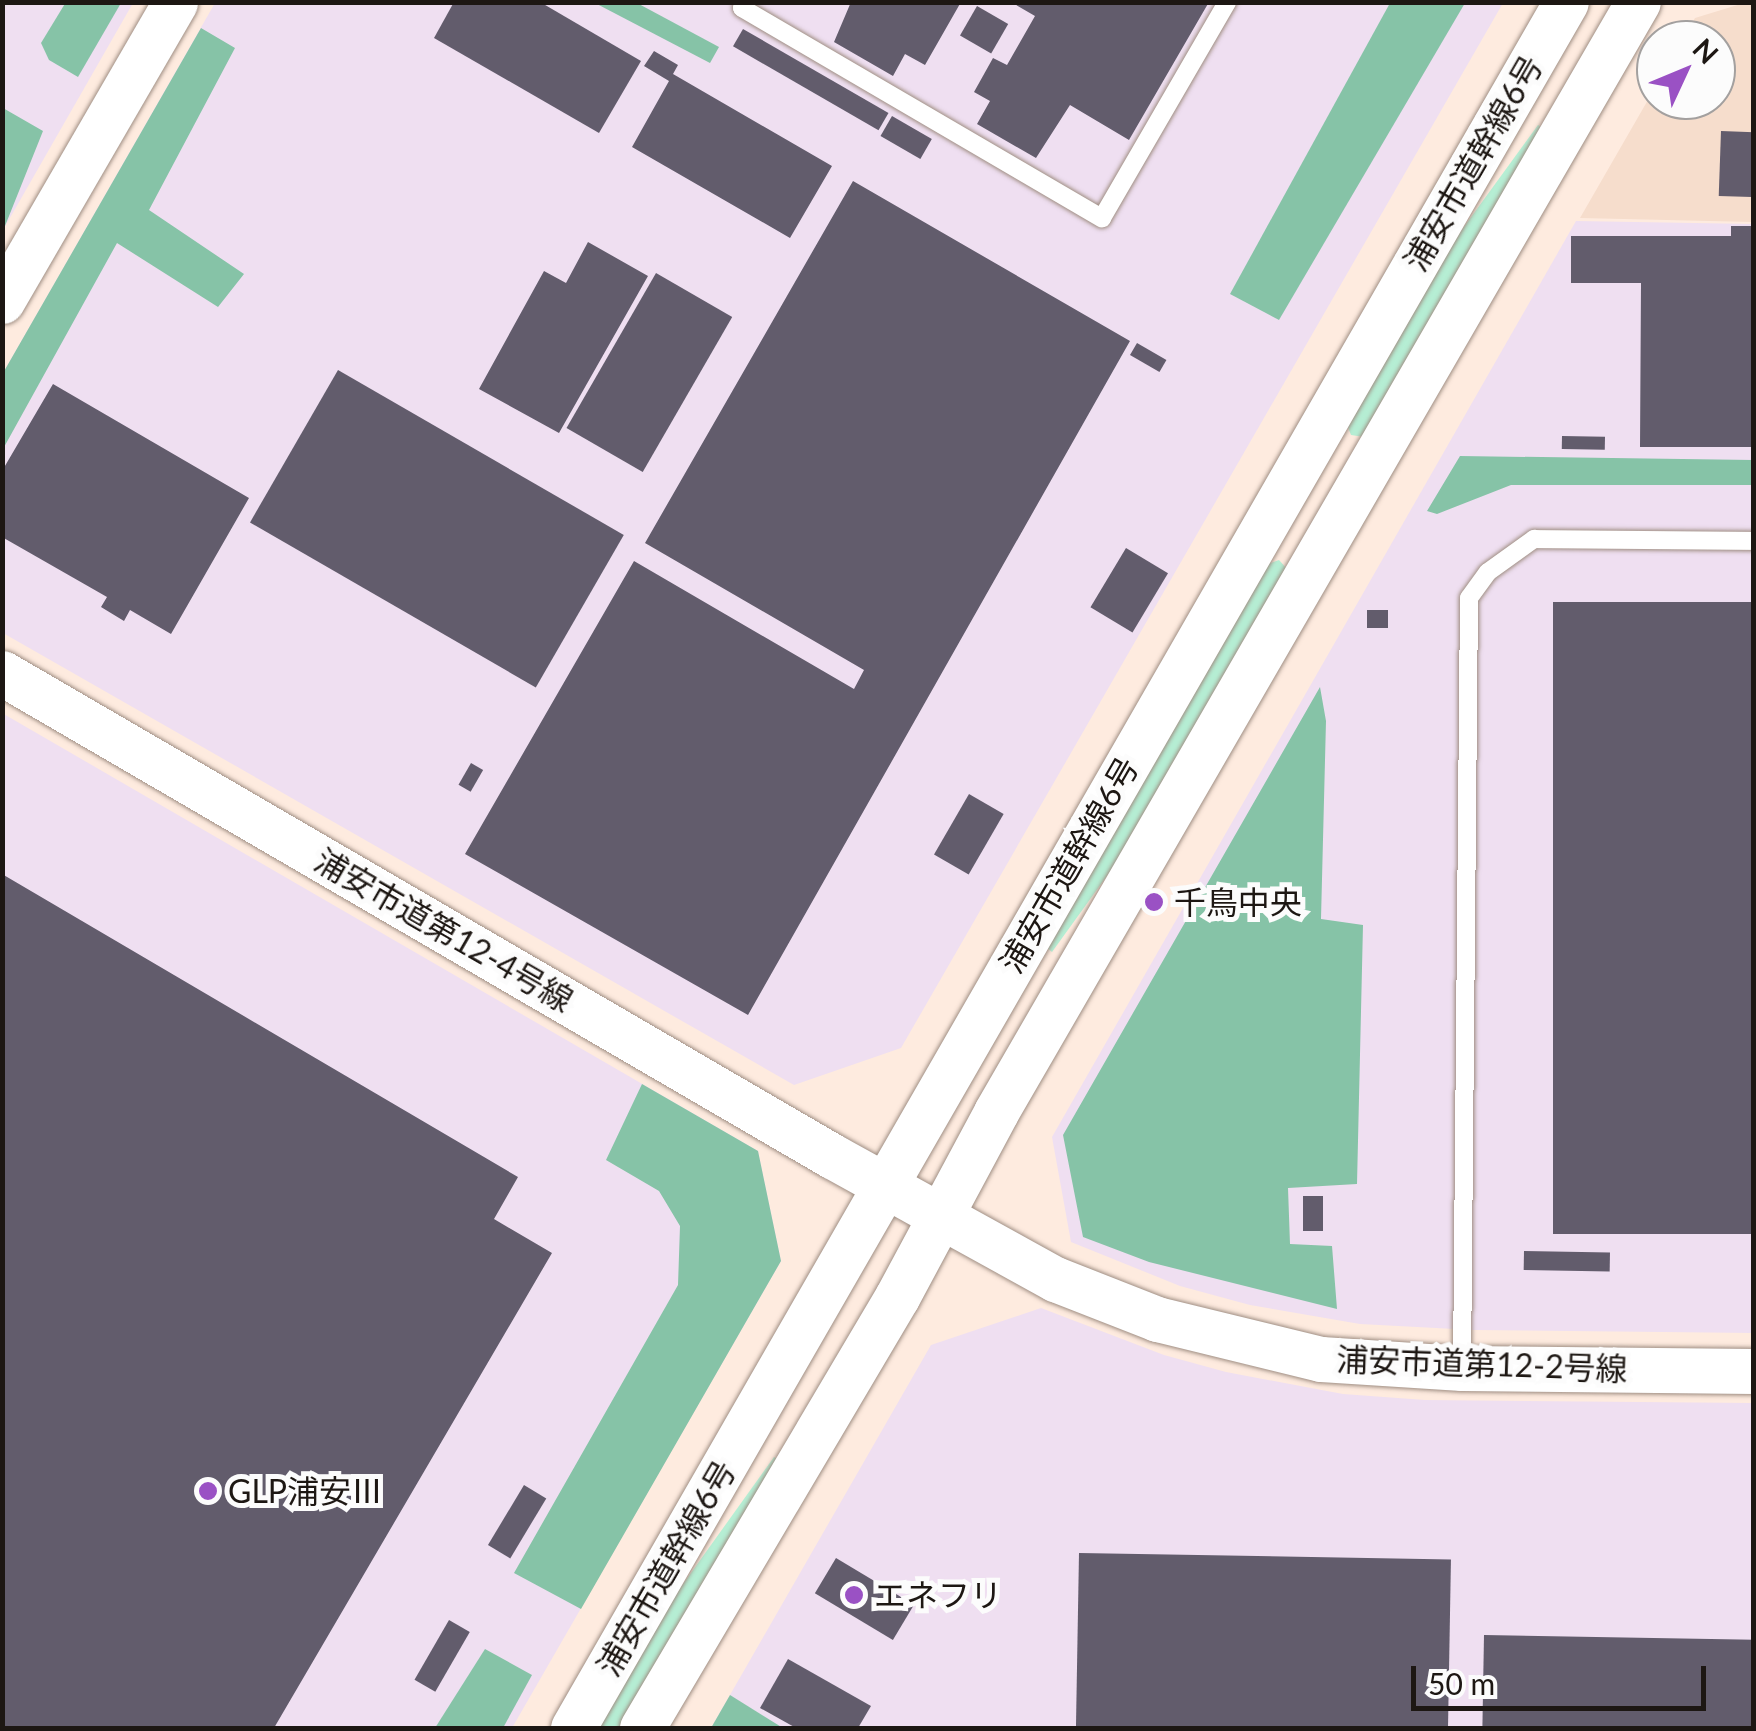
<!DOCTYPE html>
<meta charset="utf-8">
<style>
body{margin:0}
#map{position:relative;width:1756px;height:1731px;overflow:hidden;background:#feebdf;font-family:Lato,"Noto Sans JP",sans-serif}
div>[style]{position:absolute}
.built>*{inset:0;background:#f6ddcc}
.industrial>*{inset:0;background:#efdff1}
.green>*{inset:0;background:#b6eed4}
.forest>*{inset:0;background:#86c3a7}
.building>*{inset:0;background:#625c6c;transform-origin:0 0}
.roads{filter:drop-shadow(0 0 2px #9f8e83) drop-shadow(0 0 2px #9f8e83)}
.service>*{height:18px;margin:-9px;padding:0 9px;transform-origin:9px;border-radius:9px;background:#fff}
.tertiary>*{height:45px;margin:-22.5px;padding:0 22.5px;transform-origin:22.5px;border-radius:22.5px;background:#fff}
.dots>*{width:28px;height:28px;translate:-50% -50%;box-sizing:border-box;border:5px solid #fcfcfc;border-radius:50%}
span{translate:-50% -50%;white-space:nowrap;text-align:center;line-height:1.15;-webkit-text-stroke:10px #fcfcfc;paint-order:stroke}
.street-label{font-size:32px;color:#1d1713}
.poi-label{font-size:32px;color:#1d1713}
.left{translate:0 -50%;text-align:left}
.frame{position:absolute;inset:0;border:5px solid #1d1713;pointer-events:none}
.north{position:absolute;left:1636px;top:20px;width:100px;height:100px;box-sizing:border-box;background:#fcfcfc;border:2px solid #a3a09f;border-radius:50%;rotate:46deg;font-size:28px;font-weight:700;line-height:40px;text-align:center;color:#1d1713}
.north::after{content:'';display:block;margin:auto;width:35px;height:45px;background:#9a51c4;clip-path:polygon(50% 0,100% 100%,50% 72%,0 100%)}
.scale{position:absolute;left:1411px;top:1666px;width:295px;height:45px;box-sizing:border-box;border:5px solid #1d1713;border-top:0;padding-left:12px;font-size:30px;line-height:35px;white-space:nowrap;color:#1d1713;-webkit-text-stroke:8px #fcfcfc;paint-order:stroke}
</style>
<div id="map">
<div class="built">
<div style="clip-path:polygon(1744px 3px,1753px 3px,1753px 222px,1580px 218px,1656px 86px,1656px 100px,1716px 100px,1716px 40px,1682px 40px,1695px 18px)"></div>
</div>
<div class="industrial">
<div style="clip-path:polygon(3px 3px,133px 3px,3px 230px)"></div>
<div style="clip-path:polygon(215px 3px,1503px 3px,901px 1048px,794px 1085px,3px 633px,3px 373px)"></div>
<div style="clip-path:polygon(1576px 221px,1753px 224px,1753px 1333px,1474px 1330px,1360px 1324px,1250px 1305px,1180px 1286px,1071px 1242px,1052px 1137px)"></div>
<div style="clip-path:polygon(2px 713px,758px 1151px,781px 1261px,512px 1728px,3px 1728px)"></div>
<div style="clip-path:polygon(1041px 1308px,1164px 1355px,1226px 1372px,1343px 1394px,1425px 1400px,1753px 1403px,1753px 1728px,711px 1728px,931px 1345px)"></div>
</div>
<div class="green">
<div style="clip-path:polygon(1538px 125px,1545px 129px,1364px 437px,1351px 435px,1347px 425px,1450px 246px)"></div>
<div style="clip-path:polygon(1279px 560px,1288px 570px,1161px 801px,1052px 952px,1046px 947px,1265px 565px)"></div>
<div style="clip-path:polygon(774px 1457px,782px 1461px,626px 1728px,597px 1728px,678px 1591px)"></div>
</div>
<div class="forest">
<div style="clip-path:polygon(66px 2px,121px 3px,78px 77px,49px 60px,41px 43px)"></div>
<div style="clip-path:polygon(595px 3px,637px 3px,719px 47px,710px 63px)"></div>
<div style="clip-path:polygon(1390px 3px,1465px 3px,1279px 320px,1230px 294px)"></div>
<div style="clip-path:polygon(201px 28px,235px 48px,149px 210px,244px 274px,218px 307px,117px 243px,3px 449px,3px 373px)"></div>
<div style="clip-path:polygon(3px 108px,43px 131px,3px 231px,4px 156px)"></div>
<div style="clip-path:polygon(1460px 456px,1753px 460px,1753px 485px,1511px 485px,1437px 514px,1427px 511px)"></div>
<div style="clip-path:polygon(1320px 687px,1326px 721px,1321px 919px,1363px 925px,1357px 1184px,1288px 1188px,1290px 1244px,1332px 1246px,1337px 1309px,1149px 1262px,1083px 1237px,1063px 1135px)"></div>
<div style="clip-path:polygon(642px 1084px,758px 1151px,781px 1261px,581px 1609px,514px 1573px,678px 1285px,680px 1226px,659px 1191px,606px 1160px)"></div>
<div style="clip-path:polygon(485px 1649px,532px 1675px,503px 1728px,435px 1728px)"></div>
<div style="clip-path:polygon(730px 1695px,783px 1728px,711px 1728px)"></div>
</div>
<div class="building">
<div style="clip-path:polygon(454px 2px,540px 2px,641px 61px,599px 133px,434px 38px)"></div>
<div style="clip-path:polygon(851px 2px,961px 2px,925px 65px,905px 54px,893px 76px,834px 42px)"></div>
<div style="clip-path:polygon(1011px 2px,1209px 2px,1129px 140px,1070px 105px,1036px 158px,977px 124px,990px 101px,974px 92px,993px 58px,1007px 65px,1035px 16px)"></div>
<div style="left:977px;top:6px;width:36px;height:34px;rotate:30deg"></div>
<div style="left:743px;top:29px;width:168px;height:20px;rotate:30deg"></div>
<div style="clip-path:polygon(654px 51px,678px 65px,673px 74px,832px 166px,790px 238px,632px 147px,669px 81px,644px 66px)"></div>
<div style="left:892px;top:116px;width:46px;height:23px;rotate:30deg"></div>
<div style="left:1721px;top:131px;width:33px;height:65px;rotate:2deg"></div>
<div style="clip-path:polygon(853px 181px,1130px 341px,748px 1015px,465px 854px,634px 561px,854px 689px,864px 670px,645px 543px)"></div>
<div style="clip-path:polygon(1731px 226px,1754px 226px,1754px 447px,1640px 447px,1641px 283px,1571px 283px,1571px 236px,1731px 236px)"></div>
<div style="clip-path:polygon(588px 242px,648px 276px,559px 433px,479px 389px,544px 271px,566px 283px)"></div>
<div style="left:656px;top:273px;width:88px;height:179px;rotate:30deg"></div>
<div style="left:1137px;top:343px;width:34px;height:14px;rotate:30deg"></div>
<div style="left:338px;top:370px;width:330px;height:176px;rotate:30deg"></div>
<div style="clip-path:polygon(53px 384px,249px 498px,171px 634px,130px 610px,124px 621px,101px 607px,107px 597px,2px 537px,2px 471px)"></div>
<div style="left:1562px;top:436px;width:43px;height:13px;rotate:1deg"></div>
<div style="left:1126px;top:548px;width:49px;height:69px;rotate:31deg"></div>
<div style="left:1553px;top:602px;width:201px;height:632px"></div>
<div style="left:1367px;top:610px;width:21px;height:18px"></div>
<div style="left:471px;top:763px;width:14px;height:25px;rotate:30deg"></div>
<div style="left:969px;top:794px;width:40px;height:70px;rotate:30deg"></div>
<div style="clip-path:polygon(2px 874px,518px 1177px,494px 1219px,552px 1253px,274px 1728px,2px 1728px)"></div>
<div style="left:1303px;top:1196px;width:20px;height:35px"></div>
<div style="left:1524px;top:1251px;width:86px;height:19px;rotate:1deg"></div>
<div style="left:524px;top:1485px;width:26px;height:70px;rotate:31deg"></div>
<div style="left:1079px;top:1553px;width:372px;height:175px;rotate:1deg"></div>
<div style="left:836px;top:1558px;width:91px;height:41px;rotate:31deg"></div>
<div style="left:449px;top:1620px;width:24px;height:69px;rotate:30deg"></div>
<div style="left:1484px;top:1635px;width:270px;height:93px;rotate:1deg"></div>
<div style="clip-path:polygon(788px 1659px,871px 1706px,858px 1728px,796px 1728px,760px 1708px)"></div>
</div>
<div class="roads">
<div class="service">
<div style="left:746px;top:2px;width:7px;rotate:124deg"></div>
<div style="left:742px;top:8px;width:417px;rotate:30.3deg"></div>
<div style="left:1102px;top:218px;width:250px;rotate:-59.9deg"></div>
<div style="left:1462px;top:1368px;width:770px;rotate:-89.48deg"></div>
<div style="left:1469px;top:598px;width:32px;rotate:-54deg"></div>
<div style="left:1488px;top:572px;width:57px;rotate:-35.7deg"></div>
<div style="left:1534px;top:539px;width:220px;rotate:0.5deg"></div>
</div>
<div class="tertiary">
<div style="left:2px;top:301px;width:345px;rotate:-59.9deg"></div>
<div style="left:2px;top:673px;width:960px;rotate:30.2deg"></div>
<div style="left:832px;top:1156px;width:255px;rotate:28.9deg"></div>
<div style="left:1055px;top:1279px;width:110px;rotate:21.4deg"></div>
<div style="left:1157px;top:1319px;width:169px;rotate:13.7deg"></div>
<div style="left:1321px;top:1359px;width:141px;rotate:3.7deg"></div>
<div style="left:1462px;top:1368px;width:292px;rotate:0.6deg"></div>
<div style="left:573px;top:1728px;width:1991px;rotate:-60.09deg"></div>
<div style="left:642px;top:1728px;width:501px;rotate:-59.39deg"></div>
<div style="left:897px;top:1297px;width:210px;rotate:-61.8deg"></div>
<div style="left:996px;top:1112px;width:1282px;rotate:-59.96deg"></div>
</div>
</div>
<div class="dots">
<div style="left:1154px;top:902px;background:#9a51c4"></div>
<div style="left:208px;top:1491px;background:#9a51c4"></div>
<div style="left:854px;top:1595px;background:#9a51c4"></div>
</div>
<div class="street-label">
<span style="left:1473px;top:163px;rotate:-60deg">浦安市道幹線6号</span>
<span style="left:1069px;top:865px;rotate:-60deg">浦安市道幹線6号</span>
<span style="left:444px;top:930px;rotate:30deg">浦安市道第12-4号線</span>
<span style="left:1482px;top:1364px;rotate:2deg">浦安市道第12-2号線</span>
<span style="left:666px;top:1568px;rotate:-60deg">浦安市道幹線6号</span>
</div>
<div class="poi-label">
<span class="left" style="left:1174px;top:902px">千鳥中央</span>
<span class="left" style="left:228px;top:1491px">GLP浦安Ⅲ</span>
<span class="left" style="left:874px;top:1595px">エネフリ</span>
</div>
<div class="frame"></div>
<div class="north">N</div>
<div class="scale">50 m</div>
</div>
